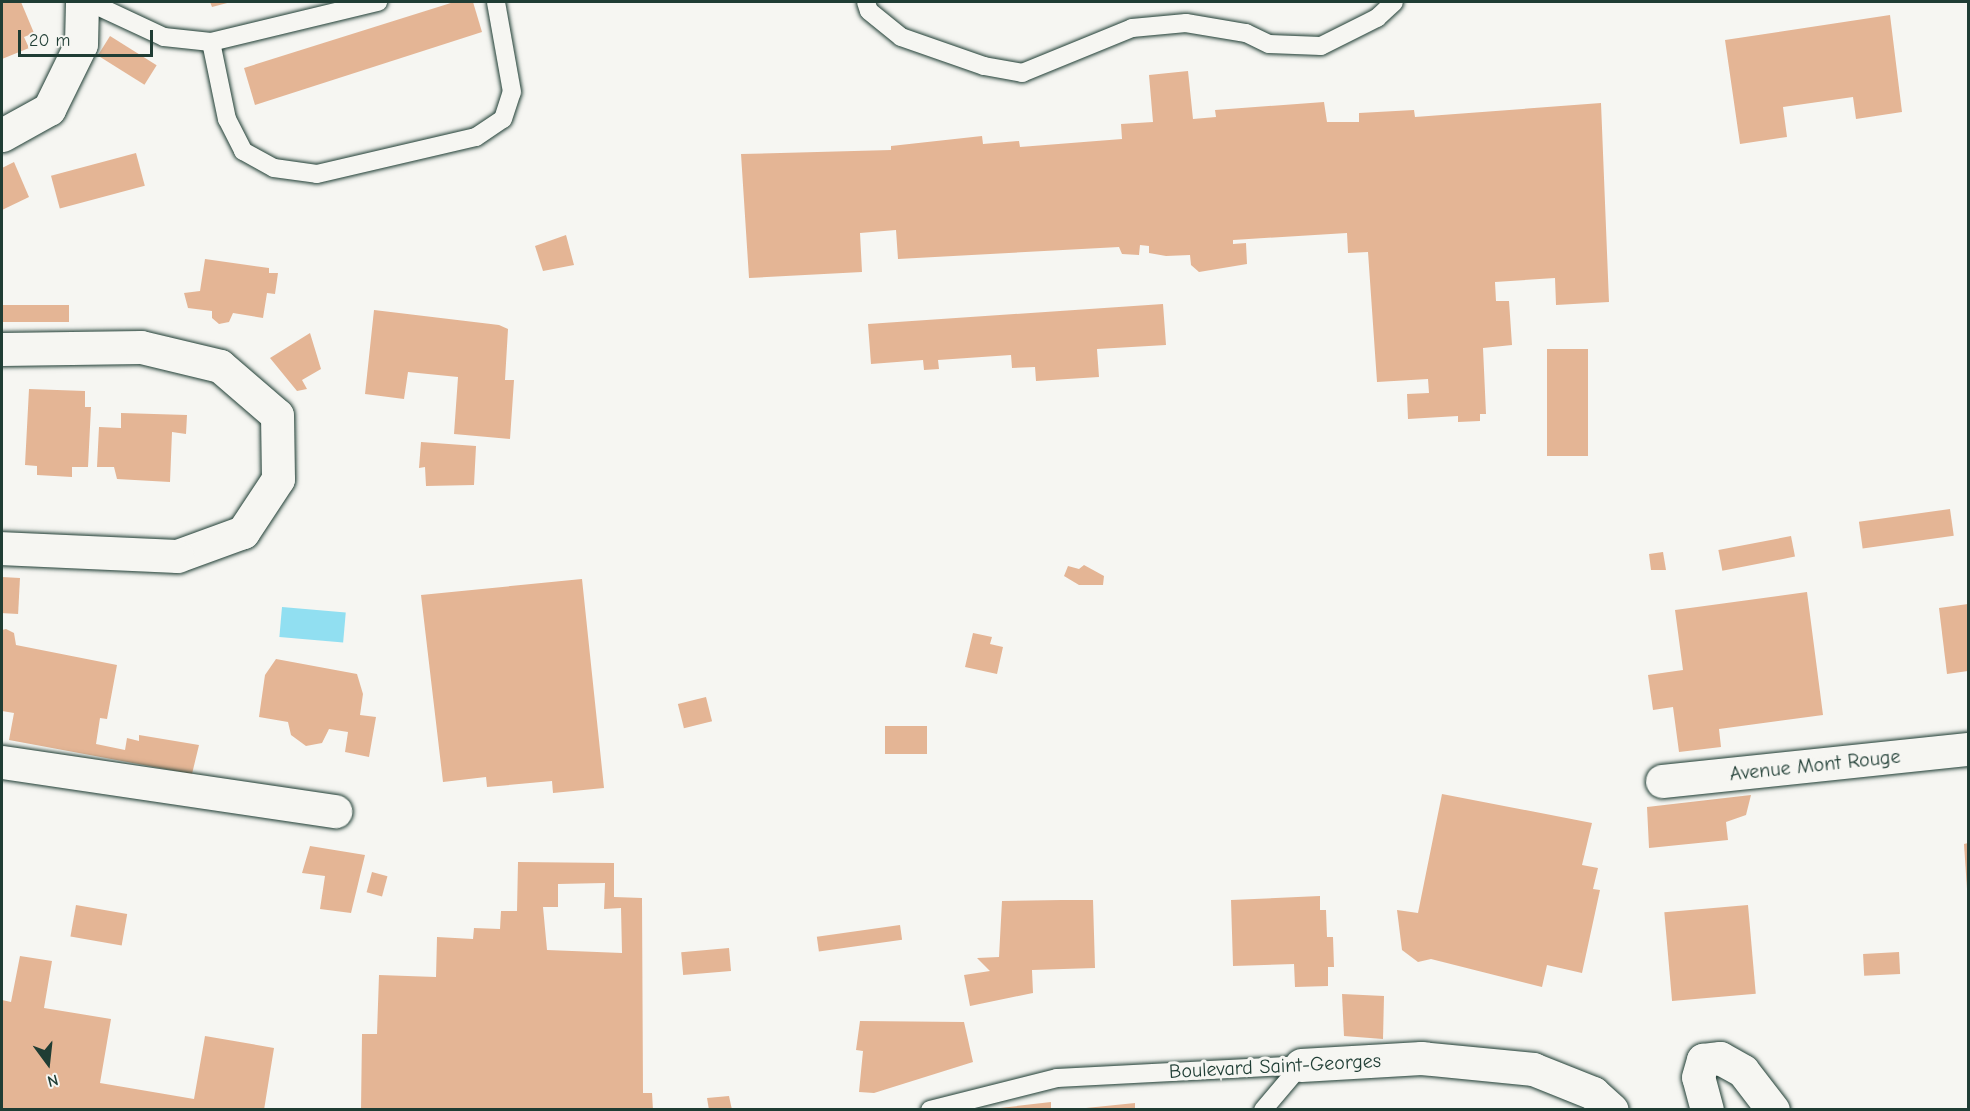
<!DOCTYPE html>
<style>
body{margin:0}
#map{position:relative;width:1970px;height:1111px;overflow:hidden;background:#f6f6f2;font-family:"Comic Neue",sans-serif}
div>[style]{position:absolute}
.water>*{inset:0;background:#91dff1;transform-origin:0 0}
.building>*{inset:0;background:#e4b595;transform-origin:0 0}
.roads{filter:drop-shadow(0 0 2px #1f3d34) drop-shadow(0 0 2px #1f3d34)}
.service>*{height:18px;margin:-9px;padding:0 9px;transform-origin:9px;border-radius:9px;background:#f6f6f2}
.minor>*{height:33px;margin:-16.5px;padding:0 16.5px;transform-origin:16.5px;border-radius:16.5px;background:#f6f6f2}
span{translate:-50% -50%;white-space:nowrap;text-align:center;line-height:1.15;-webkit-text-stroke:6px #f6f6f2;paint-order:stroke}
.street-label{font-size:20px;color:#1f3d34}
.frame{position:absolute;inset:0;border:3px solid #1f3d34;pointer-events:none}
.north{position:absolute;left:18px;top:1033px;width:60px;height:60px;-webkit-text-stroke:4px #f6f6f2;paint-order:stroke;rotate:165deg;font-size:16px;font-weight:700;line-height:24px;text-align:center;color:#1f3d34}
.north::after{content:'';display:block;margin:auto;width:21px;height:27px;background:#1f3d34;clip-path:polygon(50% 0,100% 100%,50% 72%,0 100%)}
.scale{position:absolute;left:18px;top:30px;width:135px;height:27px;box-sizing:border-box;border:3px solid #1f3d34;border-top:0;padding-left:8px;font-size:18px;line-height:21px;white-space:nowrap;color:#1f3d34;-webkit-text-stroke:4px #f6f6f2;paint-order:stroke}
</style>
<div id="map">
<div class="water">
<div style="left:282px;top:607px;width:64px;height:30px;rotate:5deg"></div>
</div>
<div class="building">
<div style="clip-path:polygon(2px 2px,21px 2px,34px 33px,24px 37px,29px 48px,2px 59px)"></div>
<div style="clip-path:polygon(210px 2px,231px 2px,212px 7px)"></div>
<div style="clip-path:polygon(454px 2px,473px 2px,482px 32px,255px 105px,244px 68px)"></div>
<div style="clip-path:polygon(1890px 15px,1902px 112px,1856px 119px,1853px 97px,1783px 107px,1787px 137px,1740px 144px,1725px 40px)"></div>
<div style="left:110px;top:36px;width:55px;height:23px;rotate:32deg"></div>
<div style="clip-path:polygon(1188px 71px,1193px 119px,1216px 117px,1215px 110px,1324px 102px,1327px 122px,1359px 122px,1359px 113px,1414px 110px,1415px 117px,1601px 103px,1609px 302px,1556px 305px,1555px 278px,1495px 282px,1496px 301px,1509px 301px,1512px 345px,1483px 348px,1486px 414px,1480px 414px,1480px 421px,1458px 422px,1458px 416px,1408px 419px,1407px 394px,1429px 393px,1428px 379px,1377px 382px,1368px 252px,1348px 253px,1347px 233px,1233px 240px,1233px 244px,1246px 243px,1247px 264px,1199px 272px,1191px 265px,1190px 255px,1166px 256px,1149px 253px,1149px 246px,1140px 245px,1139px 255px,1122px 254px,1119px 247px,898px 259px,896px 230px,860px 233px,862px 272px,749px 278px,741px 154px,891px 150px,891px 146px,982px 136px,983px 144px,1019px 141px,1020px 147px,1122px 139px,1121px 124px,1153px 122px,1149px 75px)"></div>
<div style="left:136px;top:153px;width:34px;height:88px;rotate:75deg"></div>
<div style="clip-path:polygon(14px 162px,29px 197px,2px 210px,2px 168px)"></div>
<div style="clip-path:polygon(566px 235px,574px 265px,543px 271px,535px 246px)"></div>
<div style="clip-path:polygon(205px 259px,269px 268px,269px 273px,278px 273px,275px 294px,267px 293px,263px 318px,233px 313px,229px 322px,219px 324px,212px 318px,212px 311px,188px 308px,184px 293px,200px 291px)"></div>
<div style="clip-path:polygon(1163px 304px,1166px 345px,1097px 349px,1099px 377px,1036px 381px,1035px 367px,1012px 368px,1011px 355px,938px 360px,939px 369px,924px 370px,923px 360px,871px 364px,868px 324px)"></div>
<div style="left:2px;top:305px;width:67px;height:17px"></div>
<div style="clip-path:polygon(374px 310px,499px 325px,508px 329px,505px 380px,514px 380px,510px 439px,454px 434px,458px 377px,408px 372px,404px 399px,365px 394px)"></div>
<div style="clip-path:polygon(310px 333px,321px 369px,302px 380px,307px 389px,297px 391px,270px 358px)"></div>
<div style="left:1547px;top:349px;width:41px;height:107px"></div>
<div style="clip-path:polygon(29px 389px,85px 391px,85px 407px,91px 407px,88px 467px,72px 467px,72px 477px,37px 475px,37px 466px,25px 465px)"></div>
<div style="clip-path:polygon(121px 413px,187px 415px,186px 434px,172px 432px,170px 482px,117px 479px,114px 467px,97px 467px,99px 427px,121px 428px)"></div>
<div style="clip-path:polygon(421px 442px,476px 446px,474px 485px,426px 486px,425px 467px,419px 468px)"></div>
<div style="left:1950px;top:509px;width:27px;height:92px;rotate:82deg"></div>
<div style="left:1791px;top:536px;width:21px;height:74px;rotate:79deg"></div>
<div style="clip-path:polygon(1663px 552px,1666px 570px,1651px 570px,1649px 554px)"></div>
<div style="clip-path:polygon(1084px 565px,1104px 576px,1103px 585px,1079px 585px,1064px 576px,1068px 566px,1079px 569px)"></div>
<div style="left:2px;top:577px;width:18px;height:36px;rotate:3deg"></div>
<div style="clip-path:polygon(582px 579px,604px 788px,553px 793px,552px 781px,487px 787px,486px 777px,443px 782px,421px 595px)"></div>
<div style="clip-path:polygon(1807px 592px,1823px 715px,1719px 729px,1721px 747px,1679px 752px,1673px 707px,1653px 710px,1648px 675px,1683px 670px,1675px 610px)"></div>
<div style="clip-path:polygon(1968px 604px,1968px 671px,1947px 674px,1939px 608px)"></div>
<div style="clip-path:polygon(6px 629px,14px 633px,16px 645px,117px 665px,107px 719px,100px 718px,96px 744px,125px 750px,127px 738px,139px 741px,139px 735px,199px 745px,192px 774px,9px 740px,14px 713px,2px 711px,2px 630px)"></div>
<div style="clip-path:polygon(973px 633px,992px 637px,990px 644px,1003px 647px,997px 674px,965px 667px)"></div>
<div style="clip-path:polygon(276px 659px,357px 674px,363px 694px,360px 715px,376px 717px,369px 757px,345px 752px,348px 732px,329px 729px,322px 743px,306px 746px,291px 735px,288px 722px,259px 717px,265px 675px)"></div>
<div style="left:706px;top:697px;width:25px;height:29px;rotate:76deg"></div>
<div style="left:927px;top:726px;width:28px;height:42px;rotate:90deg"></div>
<div style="clip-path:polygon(1442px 794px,1592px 823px,1582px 865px,1598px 868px,1593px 889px,1600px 890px,1582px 973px,1547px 965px,1542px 987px,1431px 959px,1418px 962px,1402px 950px,1397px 910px,1418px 913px)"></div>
<div style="clip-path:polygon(1751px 795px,1746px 815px,1726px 822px,1728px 840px,1649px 848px,1647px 807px)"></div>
<div style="clip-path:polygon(1968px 843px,1968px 889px,1967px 889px,1964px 844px)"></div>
<div style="clip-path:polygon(310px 846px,365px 855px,351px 913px,320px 909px,325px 876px,302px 873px)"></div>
<div style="clip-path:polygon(evenodd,518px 862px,614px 863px,614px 897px,642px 898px,643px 1093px,652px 1093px,653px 1110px,361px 1110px,362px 1034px,377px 1034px,379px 975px,436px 977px,437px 937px,473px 939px,474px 928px,500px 929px,501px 911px,517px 911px,518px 862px,605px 883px,604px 909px,621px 908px,622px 953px,547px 950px,543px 907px,558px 907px,558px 884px,605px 883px)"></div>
<div style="left:372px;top:872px;width:16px;height:21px;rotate:15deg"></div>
<div style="clip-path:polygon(1320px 896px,1320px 910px,1326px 910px,1327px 937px,1333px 937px,1334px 967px,1328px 967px,1328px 986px,1295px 987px,1294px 964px,1233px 966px,1231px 900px)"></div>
<div style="clip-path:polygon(1062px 900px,1093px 900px,1095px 968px,1032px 970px,1033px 993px,970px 1006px,964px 975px,990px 971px,977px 958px,999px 957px,1002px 901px)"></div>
<div style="left:76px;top:905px;width:52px;height:32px;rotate:10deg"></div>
<div style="left:1748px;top:905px;width:89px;height:84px;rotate:85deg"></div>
<div style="left:900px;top:925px;width:15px;height:84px;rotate:82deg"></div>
<div style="left:729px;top:948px;width:23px;height:48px;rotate:85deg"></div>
<div style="left:1899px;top:952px;width:22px;height:36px;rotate:87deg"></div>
<div style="clip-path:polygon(20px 956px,52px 961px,44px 1008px,111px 1019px,100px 1083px,194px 1099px,205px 1036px,274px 1048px,264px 1110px,2px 1110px,2px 1000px,11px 1002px)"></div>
<div style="clip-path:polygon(1342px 994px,1384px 996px,1383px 1039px,1344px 1036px)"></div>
<div style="clip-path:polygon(860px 1021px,964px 1022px,973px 1062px,874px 1093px,859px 1092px,863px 1051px,856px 1050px)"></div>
<div style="clip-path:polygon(729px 1096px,732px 1110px,709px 1110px,707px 1098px)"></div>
<div style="clip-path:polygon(1051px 1102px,1051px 1110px,1000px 1110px,1000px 1108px)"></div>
<div style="clip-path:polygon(1135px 1103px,1135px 1110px,1086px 1110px,1086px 1108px)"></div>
</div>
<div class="roads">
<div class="service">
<div style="left:89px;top:2px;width:83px;rotate:25deg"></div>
<div style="left:164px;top:37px;width:47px;rotate:6.1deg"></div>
<div style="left:211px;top:42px;width:172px;rotate:-13.5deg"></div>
<div style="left:866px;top:2px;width:9px;rotate:72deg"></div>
<div style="left:869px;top:11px;width:41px;rotate:39.1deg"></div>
<div style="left:901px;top:37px;width:88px;rotate:19.3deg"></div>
<div style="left:984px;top:66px;width:39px;rotate:10deg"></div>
<div style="left:1022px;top:73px;width:119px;rotate:-22.2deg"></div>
<div style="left:1132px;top:28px;width:54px;rotate:-5.3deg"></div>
<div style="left:1186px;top:23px;width:61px;rotate:9.5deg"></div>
<div style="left:1246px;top:33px;width:25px;rotate:26deg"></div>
<div style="left:1269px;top:44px;width:52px;rotate:2.2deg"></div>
<div style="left:1321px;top:46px;width:63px;rotate:-26.6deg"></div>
<div style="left:1377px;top:18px;width:23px;rotate:-43deg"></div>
<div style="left:211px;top:42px;width:79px;rotate:78.3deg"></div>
<div style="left:227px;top:119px;width:36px;rotate:63deg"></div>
<div style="left:243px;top:151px;width:35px;rotate:29deg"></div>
<div style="left:274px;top:168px;width:43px;rotate:7.9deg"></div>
<div style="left:317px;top:174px;width:163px;rotate:-13.1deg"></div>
<div style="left:476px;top:137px;width:32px;rotate:-34deg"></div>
<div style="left:503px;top:119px;width:28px;rotate:-72deg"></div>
<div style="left:512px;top:92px;width:91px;rotate:-100.1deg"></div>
<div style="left:930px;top:1110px;width:131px;rotate:-14.1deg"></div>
<div style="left:1057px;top:1078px;width:244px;rotate:-3deg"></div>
<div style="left:1263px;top:1110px;width:59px;rotate:-49.8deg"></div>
</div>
<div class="minor">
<div style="left:2px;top:135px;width:54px;rotate:-29deg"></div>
<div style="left:49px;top:109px;width:72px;rotate:-63.8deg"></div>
<div style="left:81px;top:44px;width:42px;rotate:-88.6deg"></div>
<div style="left:2px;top:349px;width:139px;rotate:-0.8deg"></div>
<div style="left:141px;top:347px;width:81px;rotate:13.5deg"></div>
<div style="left:220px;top:366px;width:75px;rotate:40.7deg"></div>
<div style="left:277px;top:415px;width:64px;rotate:89.1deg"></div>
<div style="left:278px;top:479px;width:64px;rotate:123.4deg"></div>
<div style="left:243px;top:532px;width:70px;rotate:160deg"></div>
<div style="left:177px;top:556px;width:175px;rotate:-177.4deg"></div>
<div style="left:2px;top:762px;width:337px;rotate:8.4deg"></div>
<div style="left:1662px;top:781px;width:308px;rotate:-6deg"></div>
<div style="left:1301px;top:1065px;width:120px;rotate:-3.3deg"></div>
<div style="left:1421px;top:1058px;width:113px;rotate:5.6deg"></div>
<div style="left:1533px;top:1069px;width:65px;rotate:21.8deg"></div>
<div style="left:1593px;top:1093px;width:25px;rotate:42deg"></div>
<div style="left:1707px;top:1110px;width:34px;rotate:-105deg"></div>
<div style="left:1698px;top:1077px;width:18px;rotate:-74deg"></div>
<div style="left:1703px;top:1060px;width:17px;rotate:-7deg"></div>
<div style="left:1720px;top:1058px;width:26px;rotate:29deg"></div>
<div style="left:1743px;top:1071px;width:49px;rotate:52.4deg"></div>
</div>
</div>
<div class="street-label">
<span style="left:1815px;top:765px;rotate:-6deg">Avenue Mont Rouge</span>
<span style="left:1275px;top:1066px;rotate:-3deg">Boulevard Saint-Georges</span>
</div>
<div class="frame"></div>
<div class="north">N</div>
<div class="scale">20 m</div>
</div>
